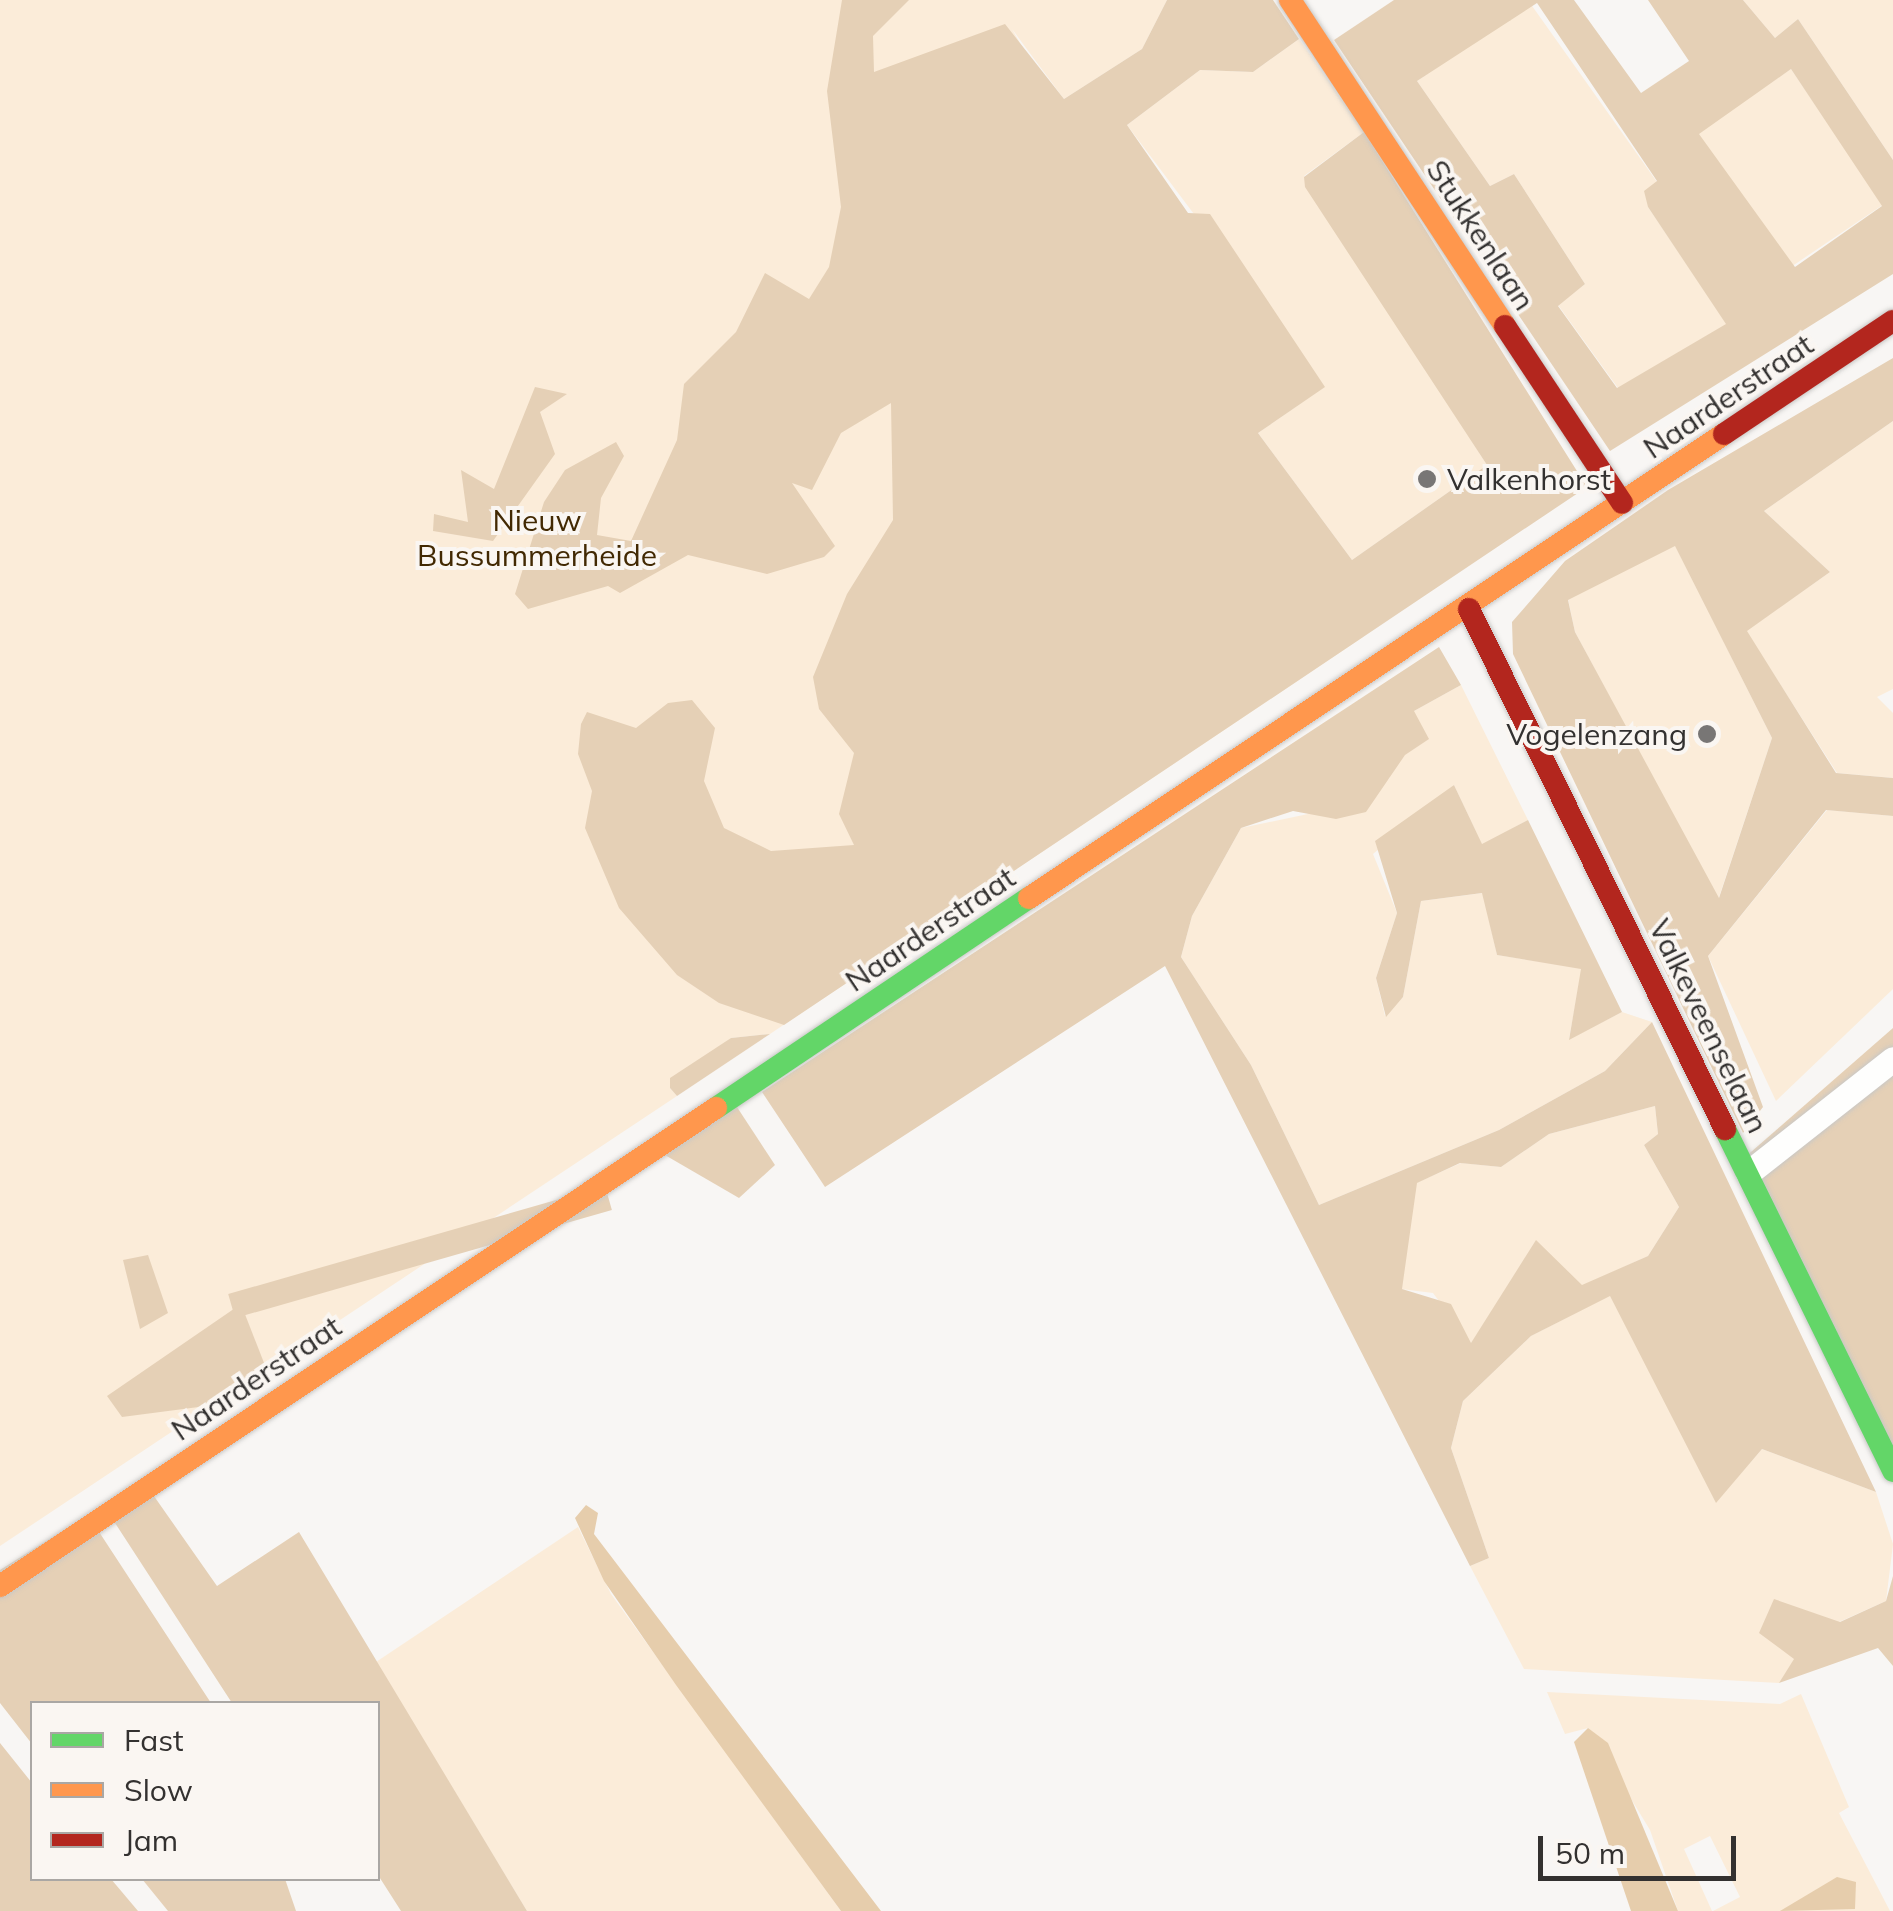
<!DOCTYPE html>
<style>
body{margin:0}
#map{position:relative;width:1893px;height:1911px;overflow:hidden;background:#f8f6f4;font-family:Mulish,sans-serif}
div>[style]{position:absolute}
.green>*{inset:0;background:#fbecd9;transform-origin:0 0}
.forest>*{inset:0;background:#e5d0b6;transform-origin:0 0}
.water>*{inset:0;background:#e6cdac}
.roads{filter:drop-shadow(0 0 2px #c9c8c6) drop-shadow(0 0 2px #c9c8c6)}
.street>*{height:25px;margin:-12.5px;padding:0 12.5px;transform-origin:12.5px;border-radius:12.5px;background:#fefefd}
.fast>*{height:22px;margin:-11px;padding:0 11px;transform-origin:11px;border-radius:11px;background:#63d668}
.slow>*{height:22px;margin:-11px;padding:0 11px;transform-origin:11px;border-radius:11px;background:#ff974d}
.jam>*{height:22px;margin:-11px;padding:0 11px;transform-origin:11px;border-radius:11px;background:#b3261e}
.dots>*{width:28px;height:28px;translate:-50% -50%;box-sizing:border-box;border:5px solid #faf6f2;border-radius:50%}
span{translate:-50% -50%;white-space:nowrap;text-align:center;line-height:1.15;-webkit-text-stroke:8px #faf6f2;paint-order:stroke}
.street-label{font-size:30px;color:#333130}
.poi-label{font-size:30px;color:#333130}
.left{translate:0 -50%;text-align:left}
.right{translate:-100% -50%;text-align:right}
.park-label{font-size:30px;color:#422903}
.legend{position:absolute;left:30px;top:1701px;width:350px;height:180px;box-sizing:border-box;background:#faf6f2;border:2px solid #aaa7a4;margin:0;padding:12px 18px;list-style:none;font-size:30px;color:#333130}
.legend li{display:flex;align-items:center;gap:20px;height:50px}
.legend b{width:50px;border:2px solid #aaa7a4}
.scale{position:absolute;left:1538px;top:1836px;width:198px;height:45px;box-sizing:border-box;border:5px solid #333130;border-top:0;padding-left:12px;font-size:30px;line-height:35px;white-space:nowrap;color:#333130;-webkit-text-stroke:8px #faf6f2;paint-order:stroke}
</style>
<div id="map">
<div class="green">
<div style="clip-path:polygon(0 0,1167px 0,1142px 49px,1064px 99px,1012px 29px,1363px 637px,770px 1034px,731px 1038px,670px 1088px,677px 1096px,0 1546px)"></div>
<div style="clip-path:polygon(1743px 0,1893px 0,1893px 160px,1798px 19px,1775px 38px)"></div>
<div style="clip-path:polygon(1530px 3px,1657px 182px,1648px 207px,1727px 324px,1618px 388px,1558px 305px,1585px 284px,1514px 174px,1490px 186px,1417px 81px)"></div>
<div style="clip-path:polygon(1299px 39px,1364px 132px,1304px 176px,1487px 465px,1352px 560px,1258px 433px,1324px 387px,1127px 125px,1200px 70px,1253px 72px)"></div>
<div style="left:1791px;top:69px;width:164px;height:113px;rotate:56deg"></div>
<div style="clip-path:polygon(1893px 421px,1893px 689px,1877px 697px,1893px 713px,1893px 778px,1837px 773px,1746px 631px,1830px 572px,1764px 511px)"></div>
<div style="clip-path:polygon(1675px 545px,1772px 738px,1718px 900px,1575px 632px,1568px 599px)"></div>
<div style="clip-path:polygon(1461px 685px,1528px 820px,1482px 845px,1454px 785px,1373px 854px,1397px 913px,1376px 978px,1385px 1016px,1403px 997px,1421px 901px,1483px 893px,1497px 955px,1582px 968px,1569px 1039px,1622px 1012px,1652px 1022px,1605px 1071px,1499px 1130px,1319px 1205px,1251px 1065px,1181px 957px,1192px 916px,1241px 828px,1308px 814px,1389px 779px,1414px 711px)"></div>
<div style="clip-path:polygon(1827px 810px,1893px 816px,1893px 989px,1776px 1101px,1708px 956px)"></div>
<div style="clip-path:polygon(1655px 1106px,1658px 1134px,1644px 1145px,1679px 1207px,1648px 1256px,1582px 1286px,1536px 1241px,1471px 1344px,1433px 1293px,1401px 1289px,1416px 1183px,1461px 1163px,1501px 1167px,1549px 1134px)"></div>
<div style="clip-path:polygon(1610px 1295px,1716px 1502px,1762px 1449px,1876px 1492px,1893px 1544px,1886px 1601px,1839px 1622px,1779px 1683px,1524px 1669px,1470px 1566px,1489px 1558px,1451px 1448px,1463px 1401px,1531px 1336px)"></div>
<div style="clip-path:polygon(578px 1527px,611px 1594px,841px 1911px,527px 1911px,376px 1662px)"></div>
<div style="clip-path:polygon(1547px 1692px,1780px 1704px,1801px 1694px,1849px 1807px,1839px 1813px,1890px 1911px,1713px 1911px,1740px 1897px,1710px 1836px,1684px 1849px,1712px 1911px,1678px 1911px,1650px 1830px,1588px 1728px,1565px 1734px)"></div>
</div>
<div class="forest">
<div style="clip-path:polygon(842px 0,909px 0,873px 36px,874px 72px,1005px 24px,1064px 99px,1142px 49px,1167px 0,1273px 0,1299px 39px,1253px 72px,1200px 70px,1127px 125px,1188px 213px,1210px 214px,1325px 387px,1258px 433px,1352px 560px,1487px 465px,1305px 187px,1304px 177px,1364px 132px,1587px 487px,784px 1025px,719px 1003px,677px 975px,619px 908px,585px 828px,592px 791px,578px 754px,581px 724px,587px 712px,636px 728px,668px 703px,692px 700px,715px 728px,704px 781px,724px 828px,771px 851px,854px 845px,839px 814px,854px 753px,819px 709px,813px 677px,847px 594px,893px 520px,891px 403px,841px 433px,812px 490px,792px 483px,835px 546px,824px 557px,767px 574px,688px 555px,620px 593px,608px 586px,528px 609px,515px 594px,544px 502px,565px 470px,616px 442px,624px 456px,601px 498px,597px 535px,631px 541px,677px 440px,684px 384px,736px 332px,765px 273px,809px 299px,829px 267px,841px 207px,827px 91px)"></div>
<div style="clip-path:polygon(evenodd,1394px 0,1574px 0,1641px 93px,1689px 61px,1648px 0,1743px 0,1775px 38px,1798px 19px,1893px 160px,1893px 274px,1610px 451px,1334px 40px,1394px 0,1537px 3px,1657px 181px,1644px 191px,1648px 207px,1726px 324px,1617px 388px,1558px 306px,1585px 284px,1514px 174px,1490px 186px,1417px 81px,1537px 3px,1394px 0,1791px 69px,1882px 206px,1795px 267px,1699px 134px,1791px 69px)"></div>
<div style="clip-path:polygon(evenodd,1893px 358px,1893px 421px,1764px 511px,1830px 572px,1747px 631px,1836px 773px,1893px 778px,1893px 816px,1826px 810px,1708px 956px,1763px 1107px,1743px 1133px,1513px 654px,1512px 622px,1565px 561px,1668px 490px,1893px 358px,1675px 546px,1772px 738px,1719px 898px,1575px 632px,1568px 600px,1675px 546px)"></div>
<div style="clip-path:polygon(535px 387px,567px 394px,540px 412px,555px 454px,493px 541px,433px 531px,434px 514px,468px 522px,461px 470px,494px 489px)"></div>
<div style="clip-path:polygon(evenodd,1439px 647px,1461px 685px,1414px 711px,1429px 739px,1405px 755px,1366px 812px,1336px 819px,1293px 811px,1241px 828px,1192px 916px,1181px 957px,1251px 1065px,1319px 1205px,1499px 1130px,1605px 1071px,1652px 1022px,1876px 1492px,1762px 1449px,1716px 1503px,1610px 1296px,1531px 1336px,1463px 1401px,1451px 1448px,1489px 1558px,1470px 1566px,1165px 966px,825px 1187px,762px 1092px,1439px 647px,1655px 1106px,1658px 1134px,1644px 1145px,1679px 1207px,1648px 1256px,1582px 1285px,1536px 1240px,1471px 1343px,1451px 1304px,1402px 1289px,1417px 1183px,1460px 1163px,1501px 1167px,1549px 1134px,1655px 1106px)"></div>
<div style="clip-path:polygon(1454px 785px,1482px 844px,1528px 820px,1622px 1012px,1569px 1040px,1581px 969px,1497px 955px,1482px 893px,1421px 901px,1403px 997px,1386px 1017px,1376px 978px,1397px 913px,1375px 841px)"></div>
<div style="clip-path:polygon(1893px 1028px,1893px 1472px,1743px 1159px)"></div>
<div style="clip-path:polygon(770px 1034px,677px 1096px,670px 1088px,670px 1078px,731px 1038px)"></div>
<div style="clip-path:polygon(735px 1104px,775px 1165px,739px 1198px,658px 1151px)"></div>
<div style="left:605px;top:1186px;width:25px;height:392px;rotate:74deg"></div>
<div style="clip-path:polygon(148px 1255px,168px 1313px,140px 1329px,123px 1260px)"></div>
<div style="clip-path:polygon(241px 1304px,266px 1368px,214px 1405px,122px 1417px,107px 1396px)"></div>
<div style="clip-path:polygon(142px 1479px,217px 1586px,299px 1532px,527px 1911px,401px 1911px,378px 1875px,378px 1704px,232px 1703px,104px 1506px)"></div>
<div style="clip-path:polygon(88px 1515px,211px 1703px,32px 1704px,32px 1744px,0 1703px,0 1570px)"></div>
<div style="clip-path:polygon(1893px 1576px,1893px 1666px,1878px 1648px,1779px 1683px,1794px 1659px,1759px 1633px,1774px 1599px,1840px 1622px,1886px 1601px)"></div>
<div style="clip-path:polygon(0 1743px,32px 1783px,32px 1878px,111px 1879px,138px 1911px,0 1911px)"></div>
<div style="clip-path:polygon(142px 1879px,285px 1879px,296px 1911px,168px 1911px)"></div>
</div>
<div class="water">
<div style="clip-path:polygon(586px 1505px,598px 1513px,594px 1534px,881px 1911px,841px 1911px,676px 1685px,604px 1581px,575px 1518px)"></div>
<div style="clip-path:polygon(1588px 1728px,1608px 1743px,1678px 1911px,1631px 1911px,1574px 1742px)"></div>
<div style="clip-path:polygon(1837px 1877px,1856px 1882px,1855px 1909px,1780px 1911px)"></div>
</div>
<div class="roads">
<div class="street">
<div style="left:1748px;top:1173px;width:184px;rotate:-38.2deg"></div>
</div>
<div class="fast">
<div style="left:716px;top:1108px;width:377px;rotate:-33.9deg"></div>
<div style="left:1725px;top:1129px;width:381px;rotate:63.8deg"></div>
</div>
<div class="slow">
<div style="left:1290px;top:0;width:391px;rotate:56.6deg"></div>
<div style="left:1029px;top:898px;width:836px;rotate:-33.73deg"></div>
<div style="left:0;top:1586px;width:861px;rotate:-33.73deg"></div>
</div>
<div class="jam">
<div style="left:1505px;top:326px;width:212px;rotate:56.5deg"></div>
<div style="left:1724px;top:434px;width:203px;rotate:-33.8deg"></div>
<div style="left:1469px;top:609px;width:580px;rotate:63.79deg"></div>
</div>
</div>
<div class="dots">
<div style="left:1427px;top:479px;background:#787675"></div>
<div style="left:1707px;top:734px;background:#787675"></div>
</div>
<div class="street-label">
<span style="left:1481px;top:235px;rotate:57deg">Stukkenlaan</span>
<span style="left:1728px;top:396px;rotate:-34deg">Naarderstraat</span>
<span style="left:930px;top:929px;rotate:-34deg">Naarderstraat</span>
<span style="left:1709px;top:1026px;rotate:64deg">Valkeveenselaan</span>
<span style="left:256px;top:1378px;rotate:-34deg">Naarderstraat</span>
</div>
<div class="poi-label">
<span class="left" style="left:1447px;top:479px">Valkenhorst</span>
<span class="right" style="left:1687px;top:734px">Vogelenzang</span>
</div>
<div class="park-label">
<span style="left:537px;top:537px">Nieuw<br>Bussummerheide</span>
</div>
<ul class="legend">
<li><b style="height:12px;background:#63d668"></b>Fast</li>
<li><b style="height:12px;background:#ff974d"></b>Slow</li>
<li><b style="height:12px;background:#b3261e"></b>Jam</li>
</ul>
<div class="scale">50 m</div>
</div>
